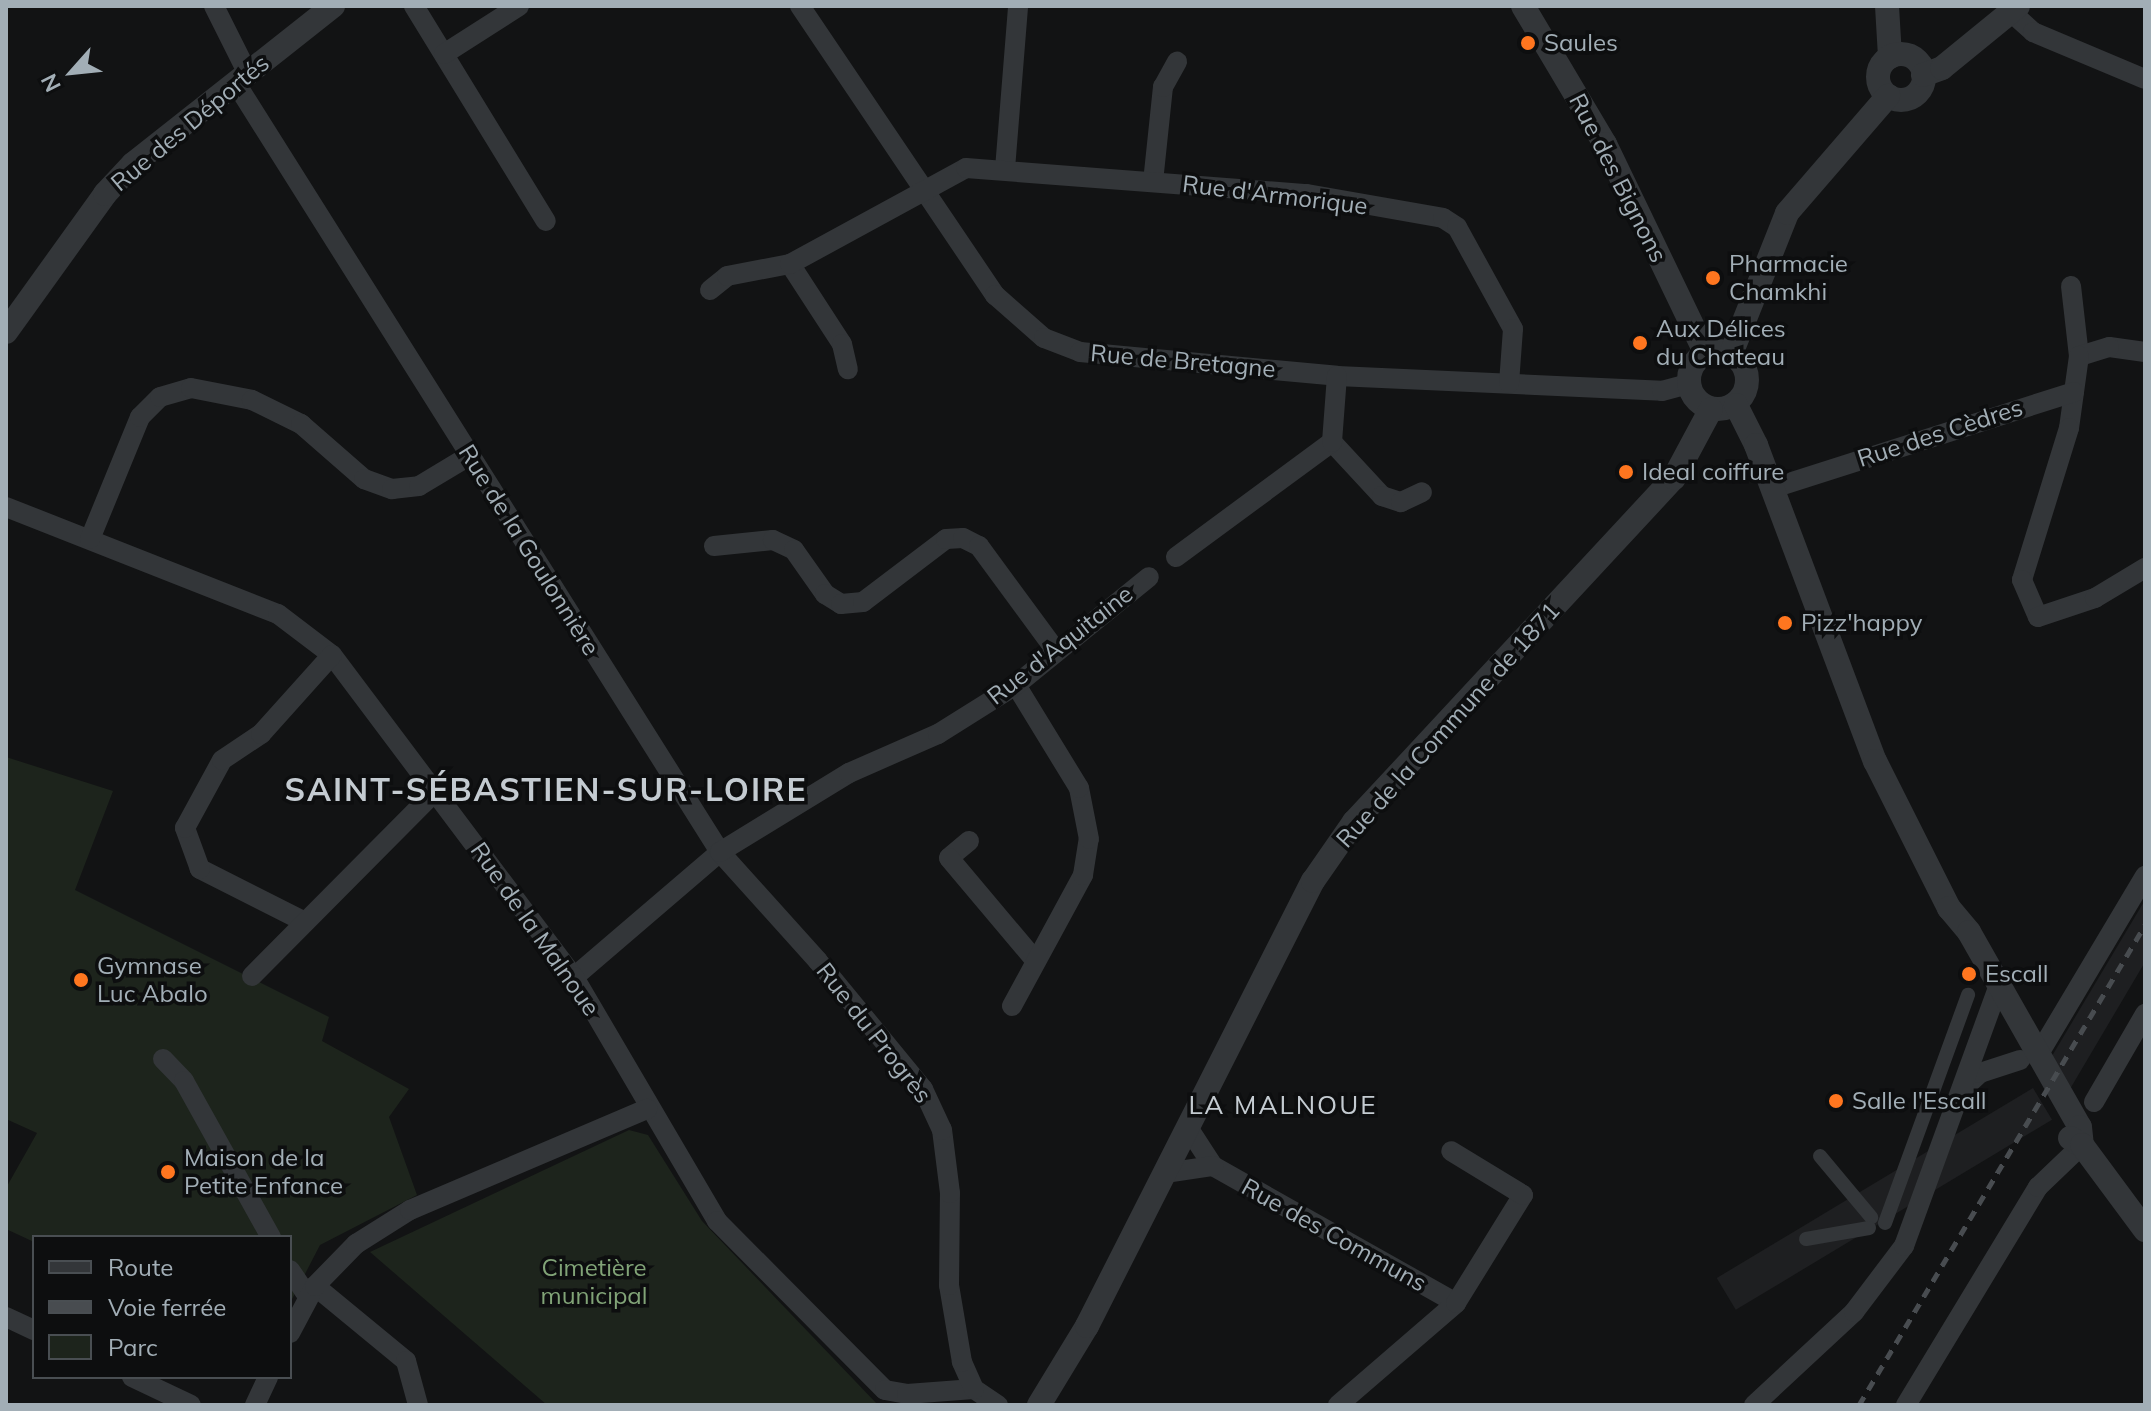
<!DOCTYPE html>
<meta charset="utf-8">
<style>
body{margin:0}
#map{position:relative;width:2151px;height:1411px;overflow:hidden;background:#121314;font-family:Mulish,sans-serif}
div>[style]{position:absolute}
.built>*{inset:0;background:#1e1f21;transform-origin:0 0}
.green>*{inset:0;background:#1d241c}
.pedestrian>*{height:14px;margin:-7px;padding:0 7px;transform-origin:7px;border-radius:7px;background:#333639}
.minor>*{height:20px;margin:-10px;padding:0 10px;transform-origin:10px;border-radius:10px;background:#333639}
.tertiary>*{height:24px;margin:-12px;padding:0 12px;transform-origin:12px;border-radius:12px;background:#333639}
.tertiary>.ring{margin:-12px;padding:0;box-sizing:content-box;background:none;border:24px solid #333639;border-radius:50%}
.rail>*{height:5px;margin-top:-2.5px;transform-origin:0;background:repeating-linear-gradient(90deg,#484c50 0 10px,transparent 0 18px)}
.dots>*{width:22px;height:22px;translate:-50% -50%;box-sizing:border-box;border:4px solid #0d0e0f;border-radius:50%}
span{translate:-50% -50%;white-space:nowrap;text-align:center;line-height:1.15;-webkit-text-stroke:7px #0d0e0f;paint-order:stroke}
.poi-label{font-size:24px;color:#a2aeb6}
.left{translate:0 -50%;text-align:left}
.street-label{font-size:24px;color:#a2aeb6}
.park-label{font-size:24px;color:#81a377}
.neighbourhood-label{font-size:26px;color:#c4cbd1;letter-spacing:2px}
.district-label{font-size:32px;color:#c4cbd1;font-weight:700;letter-spacing:2px}
.frame{position:absolute;inset:0;border:8px solid #a2aeb6;pointer-events:none}
.legend{position:absolute;left:32px;top:1235px;width:260px;height:144px;box-sizing:border-box;background:#0d0e0f;border:2px solid #494e52;margin:0;padding:10px 14px;list-style:none;font-size:24px;color:#a2aeb6}
.legend li{display:flex;align-items:center;gap:16px;height:40px}
.legend b{width:40px;border:2px solid #494e52}
.north{position:absolute;left:32px;top:32px;width:80px;height:80px;-webkit-text-stroke:6px #0d0e0f;paint-order:stroke;rotate:243deg;font-size:22px;font-weight:700;line-height:32px;text-align:center;color:#a2aeb6}
.north::after{content:'';display:block;margin:auto;width:28px;height:36px;background:#a2aeb6;clip-path:polygon(50% 0,100% 100%,50% 72%,0 100%)}
</style>
<div id="map">
<div class="built">
<div style="clip-path:polygon(2145px 900px,2145px 962px,2070px 1089px,2049px 1061px)"></div>
<div style="left:2033px;top:1088px;width:37px;height:369px;rotate:59deg"></div>
</div>
<div class="green">
<div style="clip-path:polygon(6px 757px,113px 791px,75px 890px,329px 1017px,322px 1041px,409px 1089px,389px 1117px,417px 1195px,320px 1245px,290px 1303px,290px 1237px,34px 1237px,34px 1242px,6px 1229px,6px 1188px,37px 1133px,6px 1119px)"></div>
<div style="clip-path:polygon(629px 1130px,648px 1135px,702px 1221px,878px 1405px,547px 1405px,370px 1252px)"></div>
</div>
<div class="pedestrian">
<div style="left:1820px;top:1156px;width:80px;rotate:50.1deg"></div>
<div style="left:1885px;top:1223px;width:243px;rotate:-70deg"></div>
<div style="left:1806px;top:1239px;width:64px;rotate:-9.9deg"></div>
</div>
<div class="minor">
<div style="left:214px;top:6px;width:76px;rotate:63.4deg"></div>
<div style="left:414px;top:6px;width:252px;rotate:58.5deg"></div>
<div style="left:800px;top:6px;width:349px;rotate:56deg"></div>
<div style="left:995px;top:295px;width:65px;rotate:41.3deg"></div>
<div style="left:1044px;top:338px;width:39px;rotate:21deg"></div>
<div style="left:1080px;top:352px;width:258px;rotate:5.3deg"></div>
<div style="left:1337px;top:376px;width:325px;rotate:2.6deg"></div>
<div style="left:1662px;top:391px;width:28px;rotate:-15deg"></div>
<div style="left:2011px;top:12px;width:30px;rotate:42deg"></div>
<div style="left:2033px;top:32px;width:121px;rotate:22.8deg"></div>
<div style="left:444px;top:54px;width:89px;rotate:-32.6deg"></div>
<div style="left:237px;top:85px;width:906px;rotate:57.8deg"></div>
<div style="left:720px;top:852px;width:192px;rotate:139.4deg"></div>
<div style="left:1005px;top:169px;width:164px;rotate:-85.4deg"></div>
<div style="left:1153px;top:182px;width:96px;rotate:-84deg"></div>
<div style="left:1163px;top:87px;width:29px;rotate:-61deg"></div>
<div style="left:790px;top:264px;width:95px;rotate:57deg"></div>
<div style="left:842px;top:344px;width:26px;rotate:77deg"></div>
<div style="left:2071px;top:286px;width:70px;rotate:83.5deg"></div>
<div style="left:710px;top:290px;width:22px;rotate:-39deg"></div>
<div style="left:727px;top:276px;width:64px;rotate:-10.8deg"></div>
<div style="left:790px;top:264px;width:200px;rotate:-28.6deg"></div>
<div style="left:966px;top:168px;width:342px;rotate:4.4deg"></div>
<div style="left:1307px;top:194px;width:138px;rotate:10deg"></div>
<div style="left:1443px;top:218px;width:17px;rotate:33deg"></div>
<div style="left:1457px;top:227px;width:116px;rotate:61.2deg"></div>
<div style="left:1513px;top:329px;width:54px;rotate:94.2deg"></div>
<div style="left:2145px;top:352px;width:36px;rotate:-172deg"></div>
<div style="left:2109px;top:347px;width:31px;rotate:163deg"></div>
<div style="left:2079px;top:356px;width:73px;rotate:97.9deg"></div>
<div style="left:2069px;top:428px;width:159px;rotate:107.2deg"></div>
<div style="left:2022px;top:580px;width:40px;rotate:66.6deg"></div>
<div style="left:2038px;top:617px;width:60px;rotate:-18.4deg"></div>
<div style="left:2095px;top:598px;width:58px;rotate:-31deg"></div>
<div style="left:1332px;top:442px;width:74px;rotate:47.2deg"></div>
<div style="left:1382px;top:496px;width:20px;rotate:18deg"></div>
<div style="left:1401px;top:502px;width:23px;rotate:-25deg"></div>
<div style="left:1773px;top:488px;width:316px;rotate:-17.7deg"></div>
<div style="left:6px;top:507px;width:292px;rotate:21.5deg"></div>
<div style="left:278px;top:614px;width:68px;rotate:37.2deg"></div>
<div style="left:332px;top:655px;width:403px;rotate:53.1deg"></div>
<div style="left:574px;top:977px;width:283px;rotate:59.6deg"></div>
<div style="left:717px;top:1221px;width:238px;rotate:45.2deg"></div>
<div style="left:885px;top:1390px;width:22px;rotate:10deg"></div>
<div style="left:907px;top:1394px;width:67px;rotate:-4.3deg"></div>
<div style="left:974px;top:1389px;width:29px;rotate:34deg"></div>
<div style="left:90px;top:539px;width:132px;rotate:-67.7deg"></div>
<div style="left:140px;top:417px;width:28px;rotate:-45deg"></div>
<div style="left:160px;top:397px;width:32px;rotate:-16deg"></div>
<div style="left:191px;top:388px;width:62px;rotate:11.1deg"></div>
<div style="left:252px;top:400px;width:55px;rotate:26.1deg"></div>
<div style="left:301px;top:424px;width:84px;rotate:41.1deg"></div>
<div style="left:364px;top:479px;width:30px;rotate:20deg"></div>
<div style="left:392px;top:489px;width:27px;rotate:-6deg"></div>
<div style="left:419px;top:486px;width:58px;rotate:-31deg"></div>
<div style="left:714px;top:546px;width:59px;rotate:-5.8deg"></div>
<div style="left:773px;top:540px;width:23px;rotate:25deg"></div>
<div style="left:794px;top:550px;width:54px;rotate:54.8deg"></div>
<div style="left:825px;top:594px;width:19px;rotate:32deg"></div>
<div style="left:841px;top:604px;width:22px;rotate:-5deg"></div>
<div style="left:863px;top:602px;width:104px;rotate:-37.2deg"></div>
<div style="left:946px;top:539px;width:17px;rotate:-3deg"></div>
<div style="left:963px;top:538px;width:18px;rotate:27deg"></div>
<div style="left:979px;top:546px;width:130px;rotate:53.7deg"></div>
<div style="left:1176px;top:557px;width:194px;rotate:-36.4deg"></div>
<div style="left:1332px;top:442px;width:66px;rotate:-85.7deg"></div>
<div style="left:969px;top:841px;width:26px;rotate:140deg"></div>
<div style="left:949px;top:858px;width:133px;rotate:49.9deg"></div>
<div style="left:305px;top:922px;width:118px;rotate:-153.2deg"></div>
<div style="left:200px;top:869px;width:44px;rotate:-110.1deg"></div>
<div style="left:185px;top:828px;width:77px;rotate:-61.4deg"></div>
<div style="left:222px;top:760px;width:47px;rotate:-33.7deg"></div>
<div style="left:261px;top:734px;width:106px;rotate:-48.1deg"></div>
<div style="left:252px;top:976px;width:261px;rotate:-45.2deg"></div>
<div style="left:1012px;top:1006px;width:149px;rotate:-61.5deg"></div>
<div style="left:1083px;top:875px;width:36px;rotate:-81deg"></div>
<div style="left:1089px;top:839px;width:52px;rotate:-101.1deg"></div>
<div style="left:1079px;top:788px;width:121px;rotate:-121.5deg"></div>
<div style="left:2037px;top:1057px;width:211px;rotate:-59.2deg"></div>
<div style="left:163px;top:1059px;width:30px;rotate:46deg"></div>
<div style="left:184px;top:1081px;width:179px;rotate:60.9deg"></div>
<div style="left:1964px;top:1088px;width:22px;rotate:-43deg"></div>
<div style="left:1980px;top:1073px;width:42px;rotate:-18deg"></div>
<div style="left:2094px;top:1102px;width:102px;rotate:-59.9deg"></div>
<div style="left:1187px;top:1126px;width:48px;rotate:57deg"></div>
<div style="left:1213px;top:1166px;width:279px;rotate:29.4deg"></div>
<div style="left:1165px;top:1173px;width:49px;rotate:-8.3deg"></div>
<div style="left:290px;top:1270px;width:32px;rotate:56deg"></div>
<div style="left:315px;top:1286px;width:118px;rotate:39.5deg"></div>
<div style="left:406px;top:1361px;width:46px;rotate:74.7deg"></div>
<div style="left:6px;top:1317px;width:31px;rotate:25deg"></div>
<div style="left:290px;top:1333px;width:53px;rotate:-62deg"></div>
<div style="left:315px;top:1286px;width:59px;rotate:-45.7deg"></div>
<div style="left:356px;top:1244px;width:64px;rotate:-32.2deg"></div>
<div style="left:410px;top:1210px;width:258px;rotate:-23.1deg"></div>
<div style="left:132px;top:1377px;width:65px;rotate:25.4deg"></div>
<div style="left:974px;top:1389px;width:30px;rotate:-114deg"></div>
<div style="left:962px;top:1362px;width:78px;rotate:-99.6deg"></div>
<div style="left:949px;top:1285px;width:92px;rotate:-89.4deg"></div>
<div style="left:950px;top:1193px;width:64px;rotate:-97.2deg"></div>
<div style="left:942px;top:1130px;width:45px;rotate:-114.9deg"></div>
<div style="left:923px;top:1089px;width:166px;rotate:-129.4deg"></div>
<div style="left:818px;top:961px;width:147px;rotate:-132deg"></div>
<div style="left:720px;top:852px;width:151px;rotate:-31.5deg"></div>
<div style="left:849px;top:773px;width:97px;rotate:-23.7deg"></div>
<div style="left:938px;top:734px;width:92px;rotate:-32.1deg"></div>
<div style="left:1016px;top:685px;width:171px;rotate:-39.1deg"></div>
<div style="left:255px;top:1405px;width:31px;rotate:-65deg"></div>
<div style="left:1338px;top:1405px;width:156px;rotate:-40.8deg"></div>
<div style="left:1456px;top:1303px;width:127px;rotate:-58.2deg"></div>
<div style="left:1523px;top:1195px;width:84px;rotate:-148.6deg"></div>
<div style="left:1754px;top:1405px;width:137px;rotate:-42.9deg"></div>
<div style="left:1854px;top:1312px;width:83px;rotate:-52.9deg"></div>
<div style="left:1904px;top:1246px;width:275px;rotate:-70deg"></div>
<div style="left:1906px;top:1405px;width:255px;rotate:-58.8deg"></div>
<div style="left:2038px;top:1187px;width:61px;rotate:-43.7deg"></div>
</div>
<div class="tertiary">
<div style="left:1523px;top:6px;width:161px;rotate:59.3deg"></div>
<div style="left:1605px;top:144px;width:233px;rotate:64.3deg"></div>
<div style="left:1887px;top:6px;width:51px;rotate:86.6deg"></div>
<div class="ring" style="left:1878px;top:54px;width:22px;height:22px"></div>
<div style="left:1923px;top:75px;width:20px;rotate:-20deg"></div>
<div style="left:1942px;top:68px;width:98px;rotate:-39.2deg"></div>
<div style="left:6px;top:332px;width:170px;rotate:-54.3deg"></div>
<div style="left:105px;top:194px;width:41px;rotate:-47deg"></div>
<div style="left:133px;top:164px;width:255px;rotate:-38.3deg"></div>
<div class="ring" style="left:1689px;top:351px;width:34px;height:34px"></div>
<div style="left:1731px;top:354px;width:152px;rotate:-68.3deg"></div>
<div style="left:1787px;top:213px;width:155px;rotate:-49.2deg"></div>
<div style="left:1736px;top:405px;width:45px;rotate:63.4deg"></div>
<div style="left:1756px;top:445px;width:338px;rotate:69.4deg"></div>
<div style="left:1875px;top:761px;width:165px;rotate:63.3deg"></div>
<div style="left:1949px;top:908px;width:31px;rotate:50deg"></div>
<div style="left:1969px;top:932px;width:224px;rotate:60.4deg"></div>
<div style="left:2080px;top:1127px;width:18px;rotate:84deg"></div>
<div style="left:2070px;top:1138px;width:14px;rotate:30deg"></div>
<div style="left:2082px;top:1145px;width:106px;rotate:53.5deg"></div>
<div style="left:1039px;top:1405px;width:92px;rotate:-58.7deg"></div>
<div style="left:1087px;top:1326px;width:499px;rotate:-63.1deg"></div>
<div style="left:1313px;top:881px;width:72px;rotate:-55.2deg"></div>
<div style="left:1354px;top:822px;width:470px;rotate:-47.1deg"></div>
<div style="left:1674px;top:478px;width:78px;rotate:-61.8deg"></div>
</div>
<div class="rail">
<div style="left:1859px;top:1405px;width:559px;rotate:-59.21deg"></div>
</div>
<div class="dots">
<div style="left:1528px;top:43px;background:#ff761f"></div>
<div style="left:1713px;top:278px;background:#ff761f"></div>
<div style="left:1640px;top:343px;background:#ff761f"></div>
<div style="left:1626px;top:472px;background:#ff761f"></div>
<div style="left:1785px;top:623px;background:#ff761f"></div>
<div style="left:1969px;top:974px;background:#ff761f"></div>
<div style="left:81px;top:980px;background:#ff761f"></div>
<div style="left:1836px;top:1101px;background:#ff761f"></div>
<div style="left:168px;top:1172px;background:#ff761f"></div>
</div>
<div class="poi-label">
<span class="left" style="left:1544px;top:43px">Saules</span>
<span class="left" style="left:1729px;top:278px">Pharmacie<br>Chamkhi</span>
<span class="left" style="left:1656px;top:343px">Aux Délices<br>du Chateau</span>
<span class="left" style="left:1642px;top:472px">Ideal coiffure</span>
<span class="left" style="left:1801px;top:623px">Pizz'happy</span>
<span class="left" style="left:97px;top:980px">Gymnase<br>Luc Abalo</span>
<span class="left" style="left:1985px;top:974px">Escall</span>
<span class="left" style="left:1852px;top:1101px">Salle l'Escall</span>
<span class="left" style="left:184px;top:1172px">Maison de la<br>Petite Enfance</span>
</div>
<div class="street-label">
<span style="left:190px;top:123px;rotate:-40deg">Rue des Déportés</span>
<span style="left:1618px;top:178px;rotate:63deg">Rue des Bignons</span>
<span style="left:1275px;top:195px;rotate:7deg">Rue d'Armorique</span>
<span style="left:1183px;top:361px;rotate:5deg">Rue de Bretagne</span>
<span style="left:1940px;top:433px;rotate:-18deg">Rue des Cèdres</span>
<span style="left:529px;top:550px;rotate:58deg">Rue de la Goulonnière</span>
<span style="left:1060px;top:645px;rotate:-38deg">Rue d'Aquitaine</span>
<span style="left:1448px;top:725px;rotate:-48deg">Rue de la Commune de 1871</span>
<span style="left:535px;top:929px;rotate:55deg">Rue de la Malnoue</span>
<span style="left:874px;top:1033px;rotate:52deg">Rue du Progrès</span>
<span style="left:1334px;top:1235px;rotate:29deg">Rue des Communs</span>
</div>
<div class="park-label">
<span style="left:594px;top:1282px">Cimetière<br>municipal</span>
</div>
<div class="neighbourhood-label">
<span style="left:1283px;top:1105px">LA MALNOUE</span>
</div>
<div class="district-label">
<span style="left:546px;top:789px">SAINT-SÉBASTIEN-SUR-LOIRE</span>
</div>
<div class="frame"></div>
<ul class="legend">
<li><b style="height:10px;background:#333639"></b>Route</li>
<li><b style="height:10px;background:#484c50"></b>Voie ferrée</li>
<li><b style="height:22px;background:#1d241c"></b>Parc</li>
</ul>
<div class="north">N</div>
</div>
